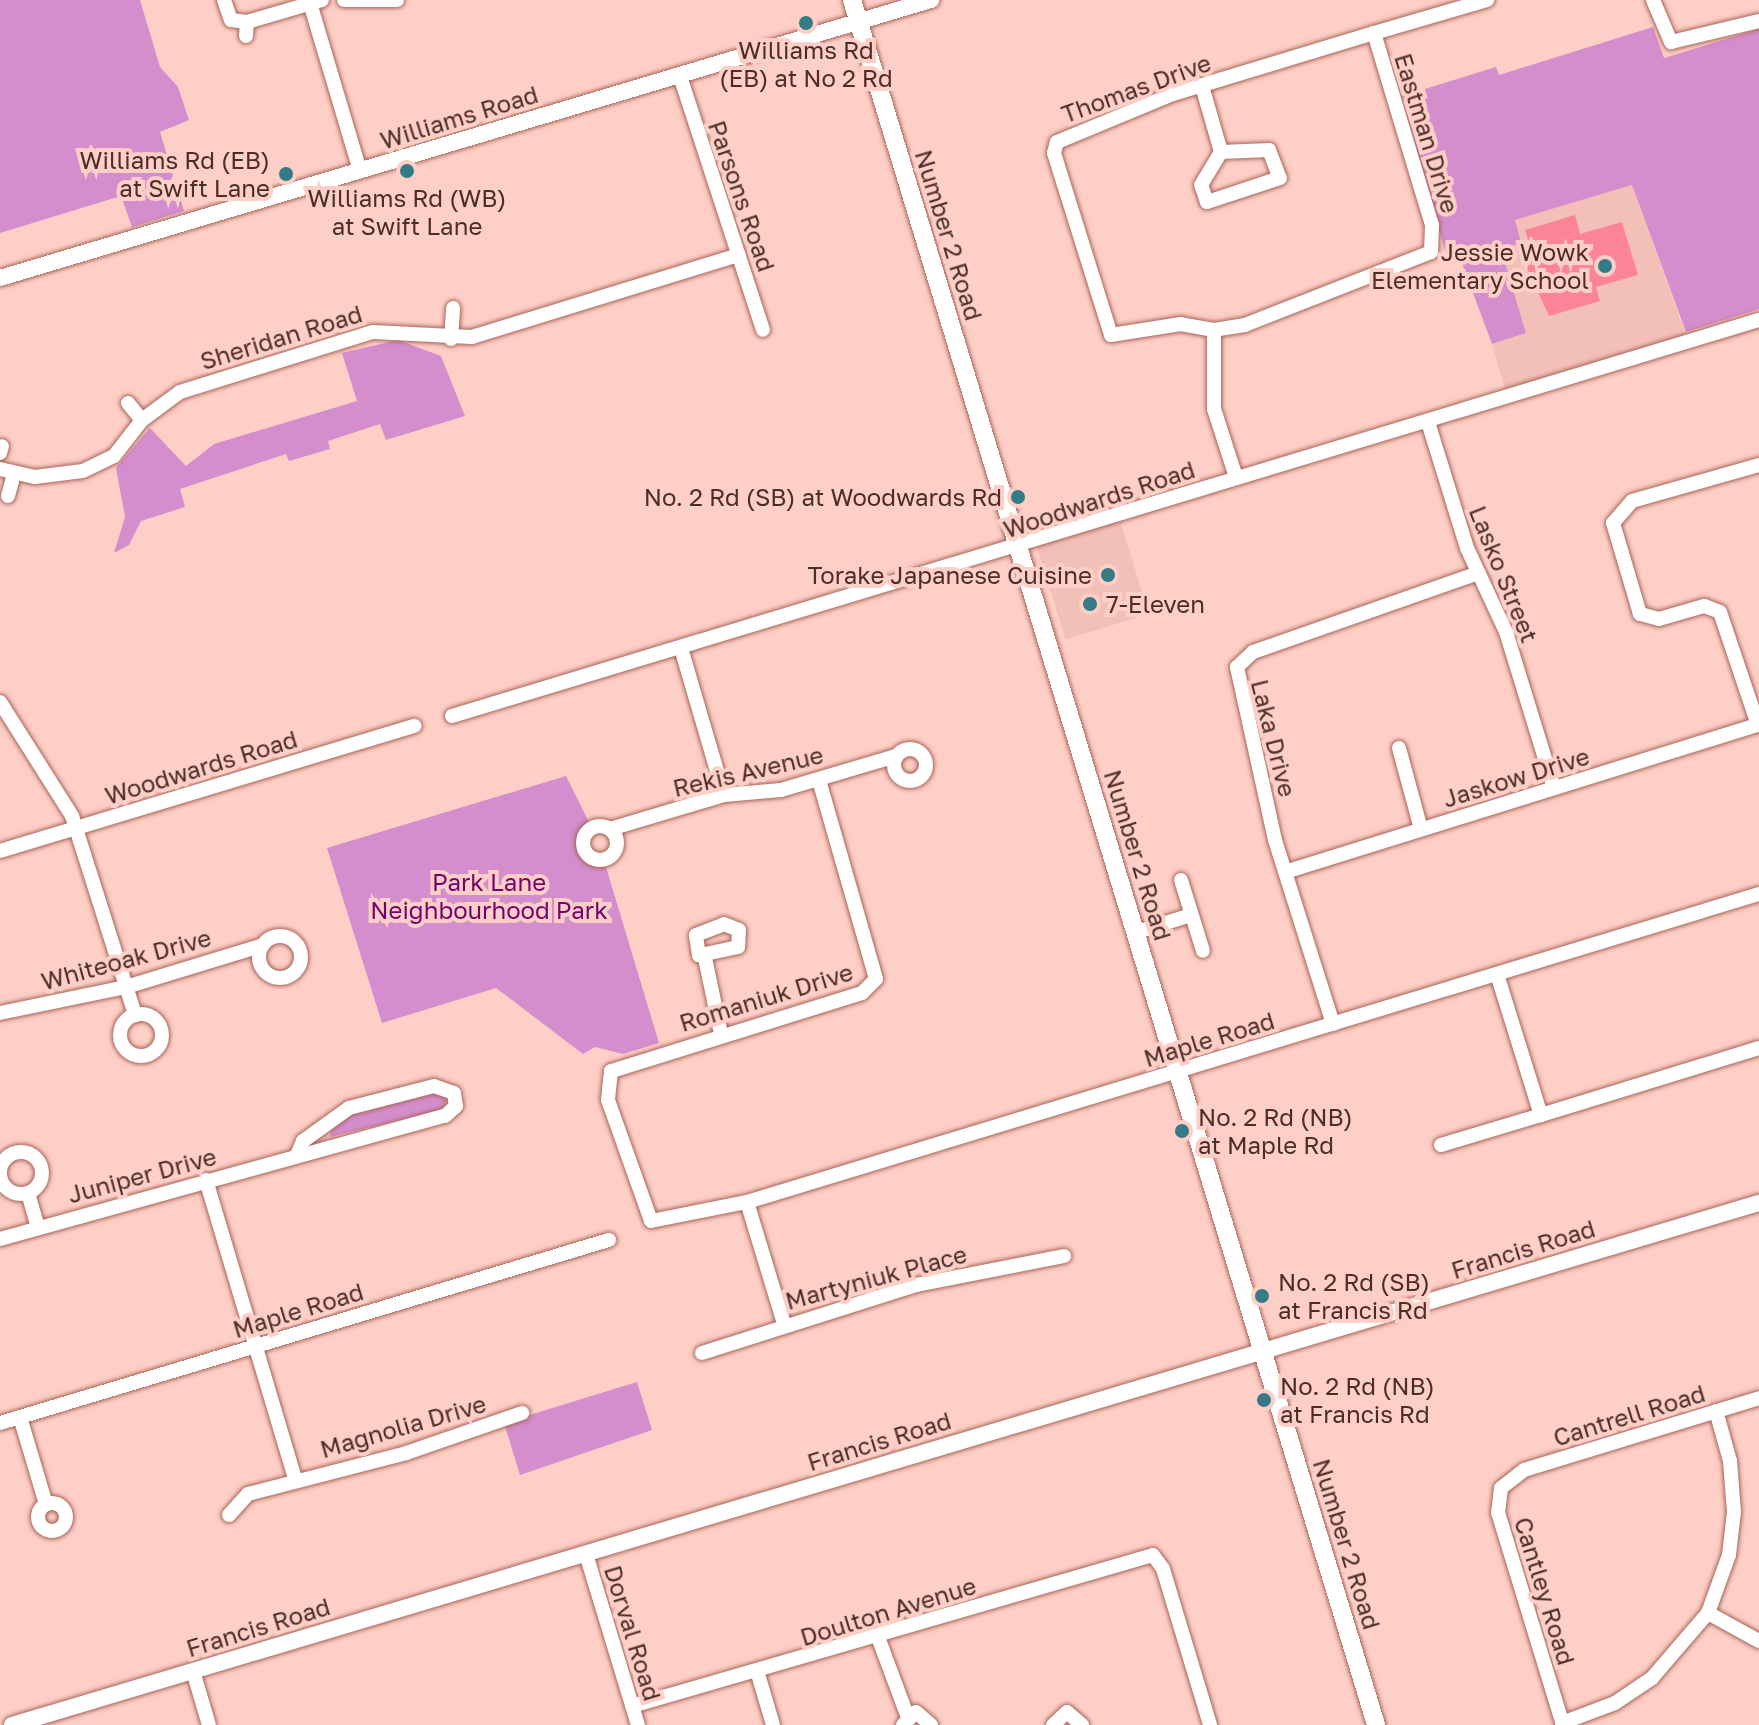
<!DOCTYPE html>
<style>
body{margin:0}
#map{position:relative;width:1759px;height:1725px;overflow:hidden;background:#fecfc6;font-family:"Golos Text",sans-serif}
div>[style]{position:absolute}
.built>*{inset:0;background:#f3c0b7;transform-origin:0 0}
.green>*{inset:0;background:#d48ecd}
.building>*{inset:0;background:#fc8499}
.roads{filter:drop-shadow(0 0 2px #a96459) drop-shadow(0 0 2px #a96459)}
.minor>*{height:14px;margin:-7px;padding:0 7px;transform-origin:7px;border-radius:7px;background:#fff}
.minor>.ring{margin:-7px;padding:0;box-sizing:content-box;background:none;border:14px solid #fff;border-radius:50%}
.tertiary>*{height:16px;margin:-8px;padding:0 8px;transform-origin:8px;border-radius:8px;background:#fff}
.secondary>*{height:18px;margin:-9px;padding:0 9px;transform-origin:9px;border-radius:9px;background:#fff}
.dots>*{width:22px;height:22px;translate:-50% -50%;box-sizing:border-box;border:4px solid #fecfc6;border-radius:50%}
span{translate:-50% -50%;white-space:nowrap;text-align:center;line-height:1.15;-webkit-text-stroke:8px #fecfc6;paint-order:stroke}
.poi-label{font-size:24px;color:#4c2e29}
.right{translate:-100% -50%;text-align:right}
.left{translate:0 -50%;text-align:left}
.street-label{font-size:24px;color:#4c2e29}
.park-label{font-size:24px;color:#740170}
</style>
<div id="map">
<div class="built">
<div style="clip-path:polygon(1632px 185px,1688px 341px,1507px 396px,1492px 344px,1526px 333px,1501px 249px,1514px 220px)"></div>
<div style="left:1115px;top:504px;width:115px;height:87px;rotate:73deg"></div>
</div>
<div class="green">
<div style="clip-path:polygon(0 0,140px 0,160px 67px,178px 87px,189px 120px,160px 132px,184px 211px,132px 227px,121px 196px,0 233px)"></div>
<div style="clip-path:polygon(1653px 27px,1664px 58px,1759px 29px,1759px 309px,1686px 332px,1632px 185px,1515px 220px,1521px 243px,1501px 249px,1526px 333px,1492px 344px,1460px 258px,1445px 251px,1402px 96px,1496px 67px,1499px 75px)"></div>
<div style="clip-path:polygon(398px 340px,441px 356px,465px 416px,386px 440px,380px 424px,328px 441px,330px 449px,289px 461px,286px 454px,180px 489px,185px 507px,141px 521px,129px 545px,114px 553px,125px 517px,116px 468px,150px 428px,186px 466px,214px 444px,357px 401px,342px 353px)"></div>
<div style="clip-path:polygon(566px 776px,589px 822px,577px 833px,577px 853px,588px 865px,606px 867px,659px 1043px,623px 1054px,595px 1047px,583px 1054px,496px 988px,382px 1023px,327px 848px)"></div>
<div style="clip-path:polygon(436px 1093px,447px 1098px,444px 1109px,330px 1137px,331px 1129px,352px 1115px)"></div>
<div style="clip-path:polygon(637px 1382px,652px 1430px,520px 1475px,505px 1426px,510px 1421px)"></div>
</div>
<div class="building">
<div style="clip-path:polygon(1575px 215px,1580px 234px,1622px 222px,1638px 275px,1596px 287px,1600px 301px,1549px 316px,1525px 264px,1534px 261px,1525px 230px)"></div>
</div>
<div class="roads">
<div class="minor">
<div style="left:224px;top:0;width:21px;rotate:71deg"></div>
<div style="left:231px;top:20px;width:16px;rotate:7deg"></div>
<div style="left:344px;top:0;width:53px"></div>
<div style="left:1653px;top:0;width:46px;rotate:66.8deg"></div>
<div style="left:1671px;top:42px;width:90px;rotate:-13.4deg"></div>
<div style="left:310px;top:3px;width:175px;rotate:73.4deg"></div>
<div style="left:1374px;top:33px;width:201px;rotate:73.2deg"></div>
<div style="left:1432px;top:225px;width:27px;rotate:92deg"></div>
<div style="left:1431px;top:252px;width:200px;rotate:158.6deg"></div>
<div style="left:1245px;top:325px;width:31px;rotate:171deg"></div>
<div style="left:1214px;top:330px;width:34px;rotate:-170deg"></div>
<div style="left:1181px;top:324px;width:71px;rotate:171.1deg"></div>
<div style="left:1111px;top:335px;width:191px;rotate:-107.4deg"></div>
<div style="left:1054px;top:153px;width:11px;rotate:-75deg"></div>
<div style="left:1057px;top:142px;width:126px;rotate:-22.5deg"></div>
<div style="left:1173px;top:94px;width:210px;rotate:-16.9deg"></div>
<div style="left:1374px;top:33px;width:118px;rotate:-16.3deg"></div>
<div style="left:246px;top:36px;width:14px;rotate:-86deg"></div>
<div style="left:247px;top:22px;width:78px;rotate:-16.3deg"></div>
<div style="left:680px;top:76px;width:267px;rotate:71.9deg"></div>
<div style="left:1202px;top:86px;width:69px;rotate:73.9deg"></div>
<div style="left:1221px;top:152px;width:48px;rotate:-2.4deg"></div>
<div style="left:1269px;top:150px;width:30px;rotate:69deg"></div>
<div style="left:1280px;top:178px;width:77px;rotate:161.8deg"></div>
<div style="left:1207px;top:202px;width:18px;rotate:-109deg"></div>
<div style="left:1201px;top:185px;width:39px;rotate:-59deg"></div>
<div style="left:1214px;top:330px;width:79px;rotate:90deg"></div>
<div style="left:1214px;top:409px;width:71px;rotate:72.1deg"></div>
<div style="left:451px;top:339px;width:31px;rotate:-86deg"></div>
<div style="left:128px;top:403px;width:22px;rotate:51deg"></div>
<div style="left:1428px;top:422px;width:132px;rotate:72.8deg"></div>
<div style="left:1467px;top:548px;width:93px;rotate:65.1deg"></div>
<div style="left:1506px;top:632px;width:163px;rotate:72.9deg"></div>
<div style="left:0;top:453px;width:7px;rotate:-74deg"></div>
<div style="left:0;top:469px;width:36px;rotate:13deg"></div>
<div style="left:35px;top:477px;width:48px;rotate:-7.1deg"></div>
<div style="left:83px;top:471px;width:34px;rotate:-26deg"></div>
<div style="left:114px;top:456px;width:46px;rotate:-52.1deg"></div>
<div style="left:142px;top:420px;width:47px;rotate:-36.4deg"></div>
<div style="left:180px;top:392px;width:202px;rotate:-17.3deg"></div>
<div style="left:373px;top:332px;width:99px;rotate:2.9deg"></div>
<div style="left:472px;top:337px;width:279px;rotate:-17.1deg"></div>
<div style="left:8px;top:496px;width:24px;rotate:-75deg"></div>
<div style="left:681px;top:648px;width:153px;rotate:73.7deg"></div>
<div style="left:0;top:702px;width:135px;rotate:57.7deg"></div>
<div style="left:72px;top:816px;width:209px;rotate:72.4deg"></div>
<div style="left:452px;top:716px;width:1366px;rotate:-16.86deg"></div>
<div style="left:1758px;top:725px;width:119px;rotate:-108.6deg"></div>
<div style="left:1720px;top:612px;width:17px;rotate:-159deg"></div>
<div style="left:1704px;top:606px;width:47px;rotate:163.9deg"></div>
<div style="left:1659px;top:619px;width:20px;rotate:-165deg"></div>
<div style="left:1640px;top:614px;width:95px;rotate:-106.5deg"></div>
<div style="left:1613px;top:523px;width:29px;rotate:-49deg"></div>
<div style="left:1632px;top:501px;width:132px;rotate:-15.8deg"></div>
<div style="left:1399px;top:748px;width:84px;rotate:74.8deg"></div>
<div class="ring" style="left:894px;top:749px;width:18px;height:18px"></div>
<div style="left:819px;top:780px;width:207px;rotate:74deg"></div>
<div style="left:876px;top:979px;width:20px;rotate:135deg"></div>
<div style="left:862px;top:993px;width:263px;rotate:162.7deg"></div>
<div style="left:611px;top:1071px;width:29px;rotate:96deg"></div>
<div style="left:608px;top:1100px;width:128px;rotate:70.4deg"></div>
<div style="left:651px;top:1221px;width:98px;rotate:-11.2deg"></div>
<div style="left:747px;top:1202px;width:1058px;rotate:-16.93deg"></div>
<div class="ring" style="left:583px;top:826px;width:20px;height:20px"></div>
<div style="left:610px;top:829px;width:119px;rotate:-16.6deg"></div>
<div style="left:724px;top:795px;width:57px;rotate:-5deg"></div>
<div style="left:781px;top:790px;width:120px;rotate:-16.5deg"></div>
<div style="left:0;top:851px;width:433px;rotate:-16.8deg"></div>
<div style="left:1285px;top:872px;width:497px;rotate:-17.3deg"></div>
<div style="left:1181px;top:880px;width:74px;rotate:72.8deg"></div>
<div style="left:724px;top:924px;width:16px;rotate:22deg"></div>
<div style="left:739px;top:930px;width:17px;rotate:93deg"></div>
<div style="left:738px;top:947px;width:40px;rotate:168deg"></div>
<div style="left:699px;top:955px;width:20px;rotate:-99deg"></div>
<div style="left:696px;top:935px;width:30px;rotate:-21deg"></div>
<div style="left:1137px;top:932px;width:57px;rotate:-17.5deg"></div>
<div class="ring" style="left:259px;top:936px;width:28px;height:28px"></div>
<div style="left:705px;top:958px;width:78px;rotate:78.1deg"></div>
<div style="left:1497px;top:974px;width:148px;rotate:72.7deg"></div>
<div style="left:1541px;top:1115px;width:228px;rotate:-17.1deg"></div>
<div style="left:0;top:1013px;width:129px;rotate:-11.7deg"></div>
<div style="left:126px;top:987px;width:143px;rotate:-17deg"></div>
<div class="ring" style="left:120px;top:1014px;width:28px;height:28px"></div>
<div style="left:1333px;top:1024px;width:193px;rotate:-107.5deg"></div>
<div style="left:1275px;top:840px;width:177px;rotate:-102.4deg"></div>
<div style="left:1237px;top:667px;width:22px;rotate:-43deg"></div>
<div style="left:1253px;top:652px;width:239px;rotate:-19.3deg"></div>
<div style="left:1441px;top:1145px;width:104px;rotate:-16.7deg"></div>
<div class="ring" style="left:0;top:1152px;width:28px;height:28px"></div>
<div style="left:206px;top:1180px;width:312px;rotate:73.4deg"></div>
<div style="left:28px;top:1193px;width:35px;rotate:74deg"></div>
<div style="left:747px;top:1202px;width:127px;rotate:73.1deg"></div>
<div style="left:0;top:1239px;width:462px;rotate:-15.5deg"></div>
<div style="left:445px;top:1116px;width:15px;rotate:-42deg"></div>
<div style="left:456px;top:1106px;width:13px;rotate:-99deg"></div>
<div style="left:454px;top:1093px;width:21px;rotate:-161deg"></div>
<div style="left:434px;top:1086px;width:88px;rotate:165.5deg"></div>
<div style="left:349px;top:1108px;width:57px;rotate:144.3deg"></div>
<div style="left:303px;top:1141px;width:15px;rotate:113deg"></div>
<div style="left:702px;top:1353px;width:225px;rotate:-17.6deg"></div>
<div style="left:916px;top:1285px;width:151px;rotate:-11.1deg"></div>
<div style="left:20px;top:1417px;width:91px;rotate:73.4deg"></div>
<div style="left:0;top:1423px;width:636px;rotate:-16.73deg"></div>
<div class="ring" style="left:38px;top:1503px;width:14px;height:14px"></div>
<div style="left:229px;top:1515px;width:28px;rotate:-48deg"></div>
<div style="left:248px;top:1494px;width:163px;rotate:-14.5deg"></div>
<div style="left:406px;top:1453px;width:123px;rotate:-19deg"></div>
<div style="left:586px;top:1554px;width:179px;rotate:73.1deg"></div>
<div style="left:1708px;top:1613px;width:58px;rotate:28.8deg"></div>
<div style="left:878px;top:1637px;width:83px;rotate:69.6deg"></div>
<div style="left:193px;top:1671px;width:56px;rotate:73.5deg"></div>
<div style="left:758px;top:1674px;width:53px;rotate:73.6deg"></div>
<div style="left:632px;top:1706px;width:542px;rotate:-16.16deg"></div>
<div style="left:1153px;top:1555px;width:17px;rotate:54deg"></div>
<div style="left:1163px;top:1569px;width:163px;rotate:73.2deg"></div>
<div style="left:1562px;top:1723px;width:57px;rotate:-20.7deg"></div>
<div style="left:1615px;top:1703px;width:45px;rotate:-34deg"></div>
<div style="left:1652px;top:1678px;width:86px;rotate:-49.3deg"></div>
<div style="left:1708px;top:1613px;width:62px;rotate:-70.1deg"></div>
<div style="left:1729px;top:1555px;width:43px;rotate:-83.4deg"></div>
<div style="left:1734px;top:1512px;width:51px;rotate:-94.5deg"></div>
<div style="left:1730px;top:1461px;width:52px;rotate:-105.6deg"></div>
<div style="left:903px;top:1725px;width:18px;rotate:-45deg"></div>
<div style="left:916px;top:1712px;width:20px;rotate:41deg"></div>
<div style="left:1053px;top:1725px;width:19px;rotate:-43deg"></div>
<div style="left:1067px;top:1712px;width:20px;rotate:41deg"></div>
<div style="left:1563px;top:1725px;width:222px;rotate:-107deg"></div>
<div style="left:1498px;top:1513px;width:25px;rotate:-83deg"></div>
<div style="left:1501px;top:1488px;width:29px;rotate:-38deg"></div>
<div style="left:1524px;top:1470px;width:246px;rotate:-17deg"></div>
</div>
<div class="tertiary">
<div style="left:0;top:278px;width:972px;rotate:-16.63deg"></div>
<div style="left:12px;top:1725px;width:1823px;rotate:-16.64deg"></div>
</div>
<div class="secondary">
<div style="left:852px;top:0;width:1803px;rotate:73.1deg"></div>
</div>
</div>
<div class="dots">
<div style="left:806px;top:23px;background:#357b87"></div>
<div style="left:407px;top:171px;background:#357b87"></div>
<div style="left:286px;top:174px;background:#357b87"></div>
<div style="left:1605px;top:266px;background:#357b87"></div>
<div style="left:1018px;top:497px;background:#357b87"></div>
<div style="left:1108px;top:575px;background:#357b87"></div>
<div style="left:1090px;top:604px;background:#357b87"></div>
<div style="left:1182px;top:1131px;background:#357b87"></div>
<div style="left:1262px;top:1296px;background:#357b87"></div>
<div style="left:1264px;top:1400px;background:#357b87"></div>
</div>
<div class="poi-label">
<span style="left:806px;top:64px">Williams Rd<br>(EB) at No 2 Rd</span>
<span class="right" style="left:270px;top:174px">Williams Rd (EB)<br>at Swift Lane</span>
<span style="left:407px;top:212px">Williams Rd (WB)<br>at Swift Lane</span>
<span class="right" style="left:1589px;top:266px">Jessie Wowk<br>Elementary School</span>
<span class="right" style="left:1002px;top:497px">No. 2 Rd (SB) at Woodwards Rd</span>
<span class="right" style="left:1092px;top:575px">Torake Japanese Cuisine</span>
<span class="left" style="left:1106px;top:604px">7-Eleven</span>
<span class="left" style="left:1198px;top:1131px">No. 2 Rd (NB)<br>at Maple Rd</span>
<span class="left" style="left:1278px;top:1296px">No. 2 Rd (SB)<br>at Francis Rd</span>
<span class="left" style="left:1280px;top:1400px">No. 2 Rd (NB)<br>at Francis Rd</span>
</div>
<div class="street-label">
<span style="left:1136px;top:88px;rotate:-20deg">Thomas Drive</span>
<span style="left:459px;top:117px;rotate:-17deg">Williams Road</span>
<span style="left:1427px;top:133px;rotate:73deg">Eastman Drive</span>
<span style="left:742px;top:196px;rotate:71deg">Parsons Road</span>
<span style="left:949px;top:235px;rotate:73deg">Number 2 Road</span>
<span style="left:281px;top:337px;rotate:-17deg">Sheridan Road</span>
<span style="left:1099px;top:499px;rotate:-18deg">Woodwards Road</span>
<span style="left:1504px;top:574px;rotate:68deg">Lasko Street</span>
<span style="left:1274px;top:738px;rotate:76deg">Laka Drive</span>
<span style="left:201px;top:767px;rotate:-17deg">Woodwards Road</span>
<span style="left:748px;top:771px;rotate:-13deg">Rekis Avenue</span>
<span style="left:1516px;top:777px;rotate:-17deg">Jaskow Drive</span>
<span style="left:1138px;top:855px;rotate:73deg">Number 2 Road</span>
<span style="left:126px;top:959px;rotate:-15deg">Whiteoak Drive</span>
<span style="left:766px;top:997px;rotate:-17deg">Romaniuk Drive</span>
<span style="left:1209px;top:1039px;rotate:-17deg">Maple Road</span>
<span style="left:142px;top:1175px;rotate:-15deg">Juniper Drive</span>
<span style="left:1523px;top:1249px;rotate:-17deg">Francis Road</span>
<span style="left:876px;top:1277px;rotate:-15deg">Martyniuk Place</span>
<span style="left:298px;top:1310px;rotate:-17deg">Maple Road</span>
<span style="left:1629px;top:1415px;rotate:-17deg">Cantrell Road</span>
<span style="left:403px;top:1426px;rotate:-16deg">Magnolia Drive</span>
<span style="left:879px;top:1441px;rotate:-17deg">Francis Road</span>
<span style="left:1347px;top:1544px;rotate:73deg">Number 2 Road</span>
<span style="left:1545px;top:1591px;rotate:73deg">Cantley Road</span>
<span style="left:888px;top:1611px;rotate:-17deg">Doulton Avenue</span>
<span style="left:258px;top:1627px;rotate:-17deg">Francis Road</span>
<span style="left:633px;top:1633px;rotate:73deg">Dorval Road</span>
</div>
<div class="park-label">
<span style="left:489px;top:896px">Park Lane<br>Neighbourhood Park</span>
</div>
</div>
